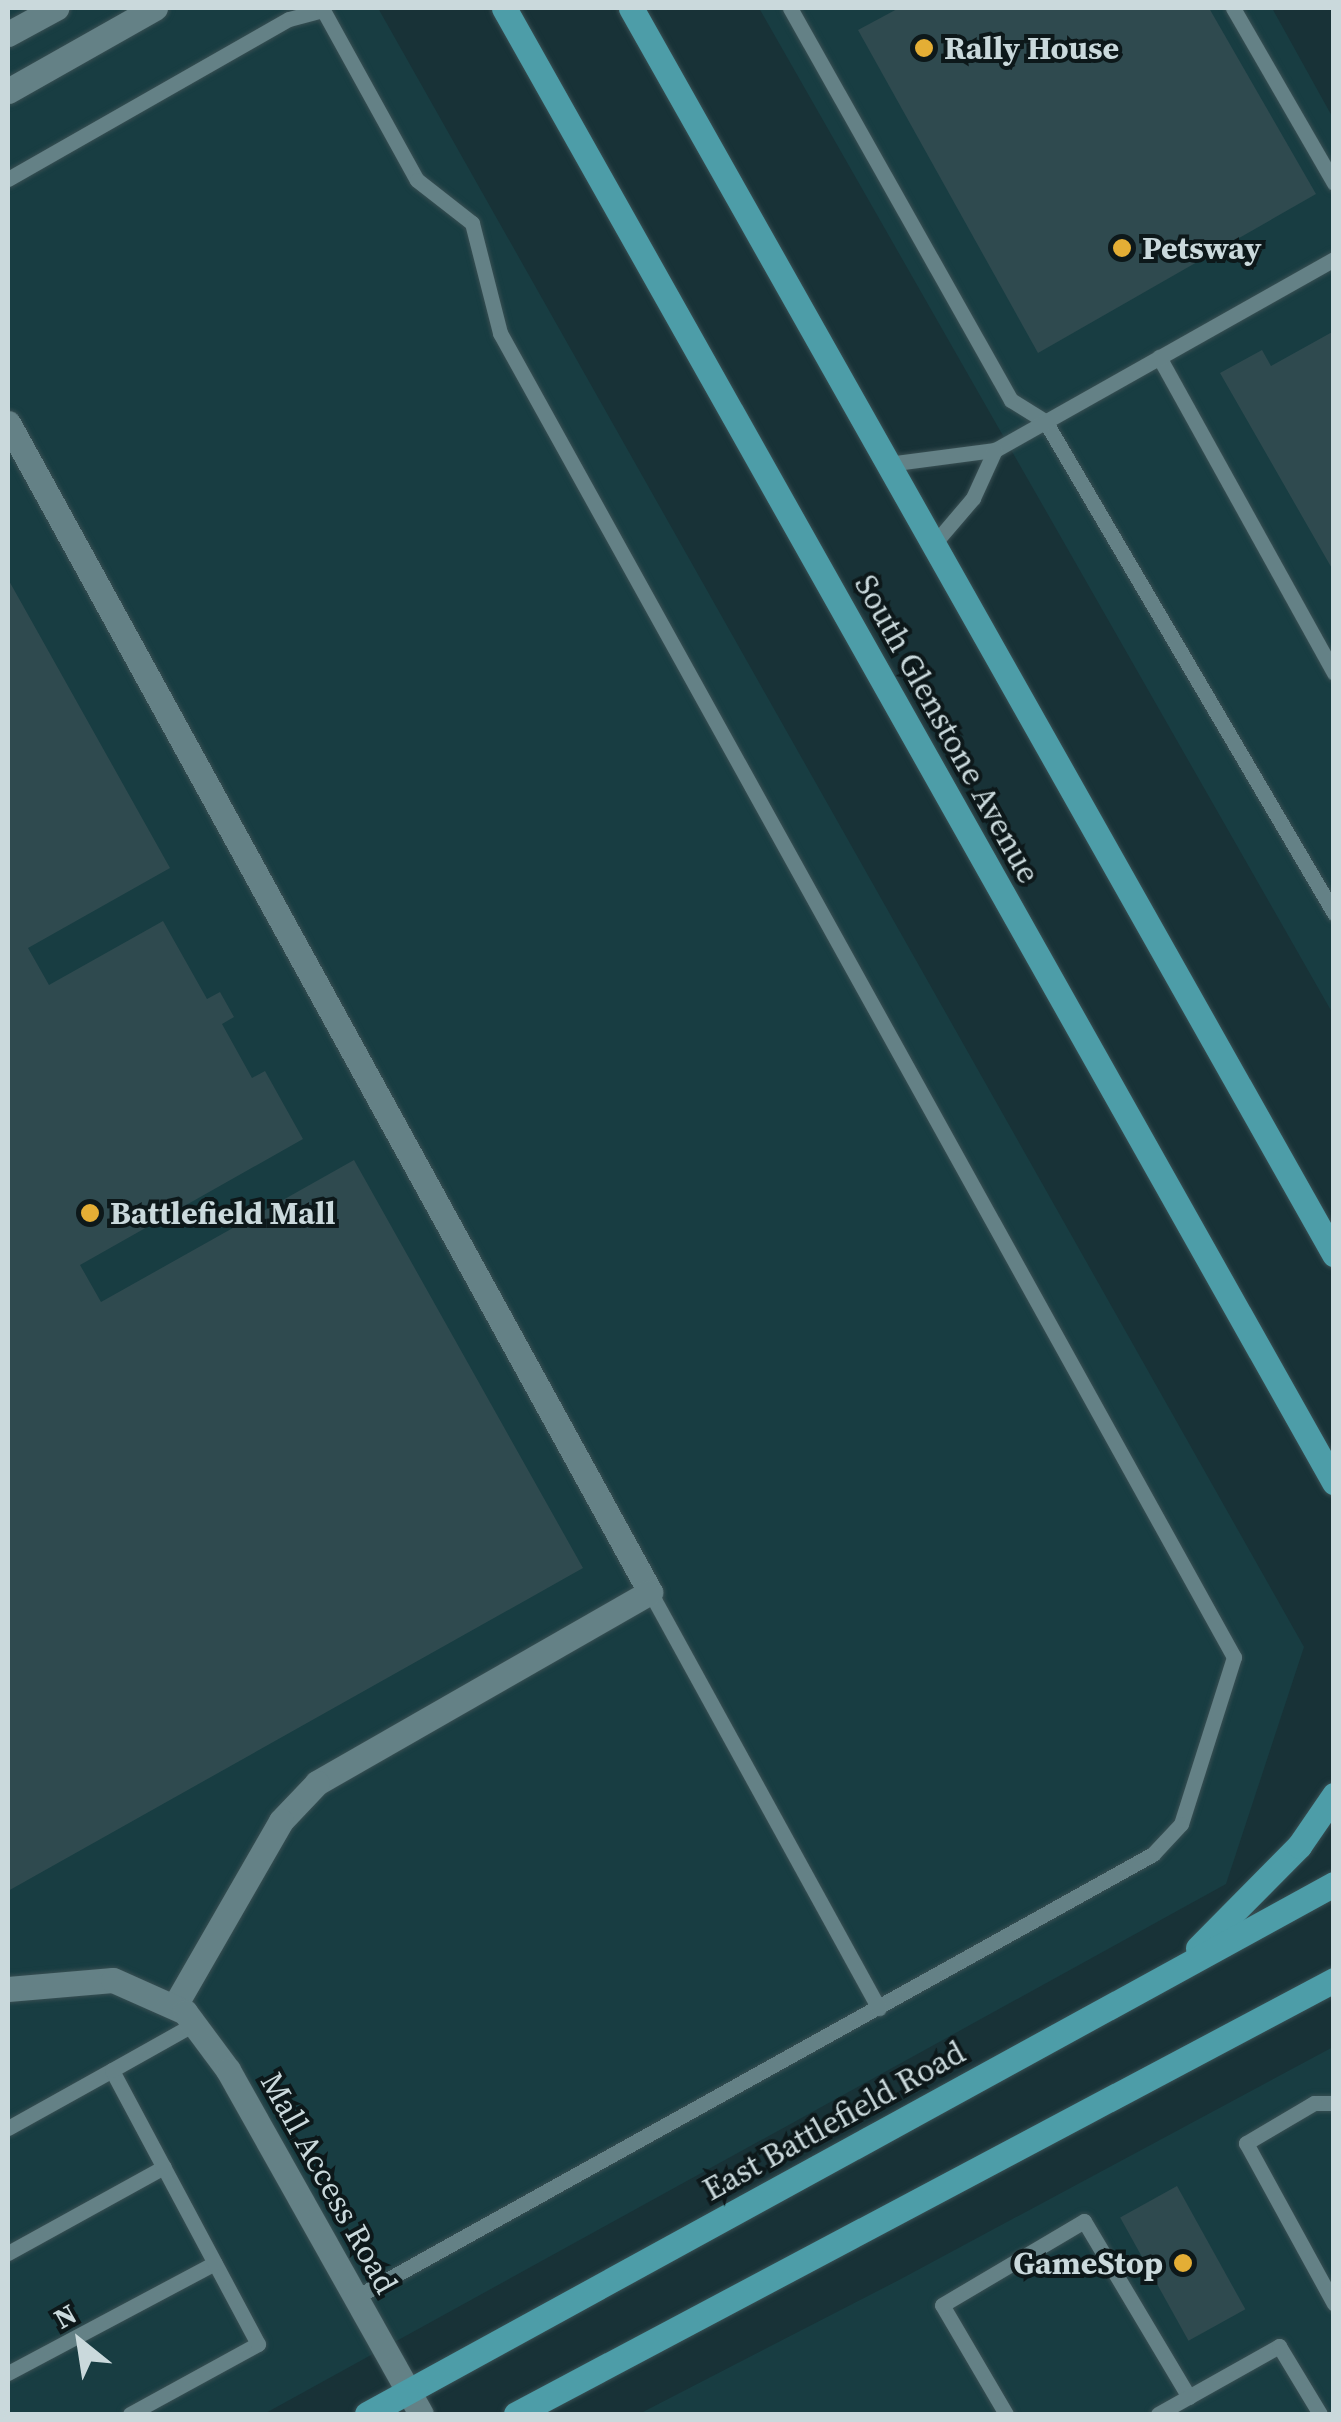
<!DOCTYPE html>
<style>
body{margin:0}
#map{position:relative;width:1341px;height:2422px;overflow:hidden;background:#183237;font-family:"Source Serif 4",serif}
div>[style]{position:absolute}
.built>*{inset:0;background:#183d42}
.building>*{inset:0;background:#2f4a4f;transform-origin:0 0}
.roads{filter:drop-shadow(0 0 2px #394f53) drop-shadow(0 0 2px #394f53)}
.service>*{height:15px;margin:-7.5px;padding:0 7.5px;transform-origin:7.5px;border-radius:7.5px;background:#648186}
.minor>*{height:25px;margin:-12.5px;padding:0 12.5px;transform-origin:12.5px;border-radius:12.5px;background:#648186}
.primary>*{height:25px;margin:-12.5px;padding:0 12.5px;transform-origin:12.5px;border-radius:12.5px;background:#4d9da8}
.dots>*{width:28px;height:28px;translate:-50% -50%;box-sizing:border-box;border:5px solid #0d181a;border-radius:50%}
span{translate:-50% -50%;white-space:nowrap;text-align:center;line-height:1.15;-webkit-text-stroke:8px #0d181a;paint-order:stroke}
.poi-label{font-size:32px;color:#cad9dc;font-weight:700}
.left{translate:0 -50%;text-align:left}
.right{translate:-100% -50%;text-align:right}
.street-label{font-size:32px;color:#cad9dc}
.frame{position:absolute;inset:0;border:10px solid #cad9dc;pointer-events:none}
.north{position:absolute;left:30px;top:2292px;width:100px;height:100px;-webkit-text-stroke:8px #0d181a;paint-order:stroke;rotate:330deg;font-size:28px;font-weight:700;line-height:40px;text-align:center;color:#cad9dc}
.north::after{content:'';display:block;margin:auto;width:35px;height:45px;background:#cad9dc;clip-path:polygon(50% 0,100% 100%,50% 72%,0 100%)}
</style>
<div id="map">
<div class="built">
<div style="clip-path:polygon(8px 8px,378px 8px,1304px 1647px,1226px 1884px,264px 2414px,8px 2414px)"></div>
<div style="clip-path:polygon(759px 8px,1272px 8px,1333px 118px,1333px 1014px)"></div>
<div style="clip-path:polygon(1333px 2047px,1333px 2414px,639px 2414px,899px 2280px)"></div>
</div>
<div class="building">
<div style="clip-path:polygon(899px 8px,1209px 8px,1316px 194px,1038px 353px,858px 30px)"></div>
<div style="clip-path:polygon(1334px 331px,1334px 572px,1220px 373px,1262px 350px,1271px 366px)"></div>
<div style="clip-path:polygon(8px 579px,170px 868px,28px 948px,49px 985px,163px 921px,207px 999px,220px 992px,234px 1017px,222px 1024px,252px 1078px,265px 1071px,303px 1139px,80px 1265px,101px 1302px,354px 1160px,583px 1568px,8px 1891px)"></div>
<div style="left:1177px;top:2186px;width:141px;height:65px;rotate:61deg"></div>
</div>
<div class="roads">
<div class="service">
<div style="left:790px;top:8px;width:450px;rotate:60.6deg"></div>
<div style="left:1011px;top:400px;width:40px;rotate:32deg"></div>
<div style="left:1045px;top:421px;width:571px;rotate:59.57deg"></div>
<div style="left:1233px;top:8px;width:202px;rotate:60deg"></div>
<div style="left:8px;top:179px;width:323px;rotate:-29.7deg"></div>
<div style="left:289px;top:19px;width:35px;rotate:-15deg"></div>
<div style="left:323px;top:10px;width:194px;rotate:61.1deg"></div>
<div style="left:417px;top:180px;width:70px;rotate:38deg"></div>
<div style="left:472px;top:223px;width:114px;rotate:75.7deg"></div>
<div style="left:500px;top:333px;width:1514px;rotate:61deg"></div>
<div style="left:1234px;top:1657px;width:175px;rotate:107.6deg"></div>
<div style="left:1181px;top:1824px;width:41px;rotate:133deg"></div>
<div style="left:1153px;top:1854px;width:912px;rotate:150.93deg"></div>
<div style="left:1159px;top:357px;width:361px;rotate:61deg"></div>
<div style="left:888px;top:464px;width:108px;rotate:-7.5deg"></div>
<div style="left:995px;top:450px;width:389px;rotate:-29.4deg"></div>
<div style="left:933px;top:545px;width:62px;rotate:-49.6deg"></div>
<div style="left:973px;top:498px;width:53px;rotate:-65.4deg"></div>
<div style="left:650px;top:1592px;width:475px;rotate:61.2deg"></div>
<div style="left:1334px;top:2103px;width:20px;rotate:180deg"></div>
<div style="left:1314px;top:2103px;width:79px;rotate:149.5deg"></div>
<div style="left:1246px;top:2143px;width:183px;rotate:61.3deg"></div>
<div style="left:8px;top:2128px;width:119px;rotate:-29.1deg"></div>
<div style="left:8px;top:2253px;width:178px;rotate:-28.9deg"></div>
<div style="left:8px;top:2373px;width:234px;rotate:-28deg"></div>
<div style="left:130px;top:2414px;width:146px;rotate:-28.7deg"></div>
<div style="left:258px;top:2344px;width:310px;rotate:-118.1deg"></div>
<div style="left:112px;top:2070px;width:94px;rotate:-29.3deg"></div>
<div style="left:1006px;top:2414px;width:126px;rotate:-120.4deg"></div>
<div style="left:942px;top:2305px;width:165px;rotate:-30.6deg"></div>
<div style="left:1084px;top:2221px;width:205px;rotate:59.2deg"></div>
<div style="left:1158px;top:2414px;width:139px;rotate:-29.3deg"></div>
<div style="left:1279px;top:2346px;width:79px;rotate:58.9deg"></div>
</div>
<div class="minor">
<div style="left:8px;top:34px;width:55px;rotate:-28.4deg"></div>
<div style="left:8px;top:91px;width:169px;rotate:-29.5deg"></div>
<div style="left:8px;top:423px;width:1334px;rotate:61.22deg"></div>
<div style="left:650px;top:1592px;width:384px;rotate:150.2deg"></div>
<div style="left:317px;top:1783px;width:52px;rotate:133.5deg"></div>
<div style="left:281px;top:1821px;width:212px;rotate:119.9deg"></div>
<div style="left:8px;top:1989px;width:105px;rotate:-4.9deg"></div>
<div style="left:113px;top:1980px;width:79px;rotate:24deg"></div>
<div style="left:185px;top:2012px;width:72px;rotate:53.4deg"></div>
<div style="left:228px;top:2070px;width:394px;rotate:60.7deg"></div>
</div>
<div class="primary">
<div style="left:504px;top:8px;width:1692px;rotate:60.62deg"></div>
<div style="left:631px;top:8px;width:1431px;rotate:60.57deg"></div>
<div style="left:1198px;top:1948px;width:144px;rotate:-45.3deg"></div>
<div style="left:1299px;top:1846px;width:62px;rotate:-55.5deg"></div>
<div style="left:367px;top:2414px;width:1103px;rotate:-28.73deg"></div>
<div style="left:516px;top:2414px;width:926px;rotate:-27.95deg"></div>
</div>
</div>
<div class="dots">
<div style="left:924px;top:48px;background:#e4ae35"></div>
<div style="left:1122px;top:248px;background:#e4ae35"></div>
<div style="left:90px;top:1213px;background:#e4ae35"></div>
<div style="left:1183px;top:2263px;background:#e4ae35"></div>
</div>
<div class="poi-label">
<span class="left" style="left:944px;top:48px">Rally House</span>
<span class="left" style="left:1142px;top:248px">Petsway</span>
<span class="left" style="left:110px;top:1213px">Battlefield Mall</span>
<span class="right" style="left:1163px;top:2263px">GameStop</span>
</div>
<div class="street-label">
<span style="left:947px;top:729px;rotate:61deg">South Glenstone Avenue</span>
<span style="left:834px;top:2121px;rotate:-29deg">East Battlefield Road</span>
<span style="left:329px;top:2183px;rotate:61deg">Mall Access Road</span>
</div>
<div class="frame"></div>
<div class="north">N</div>
</div>
